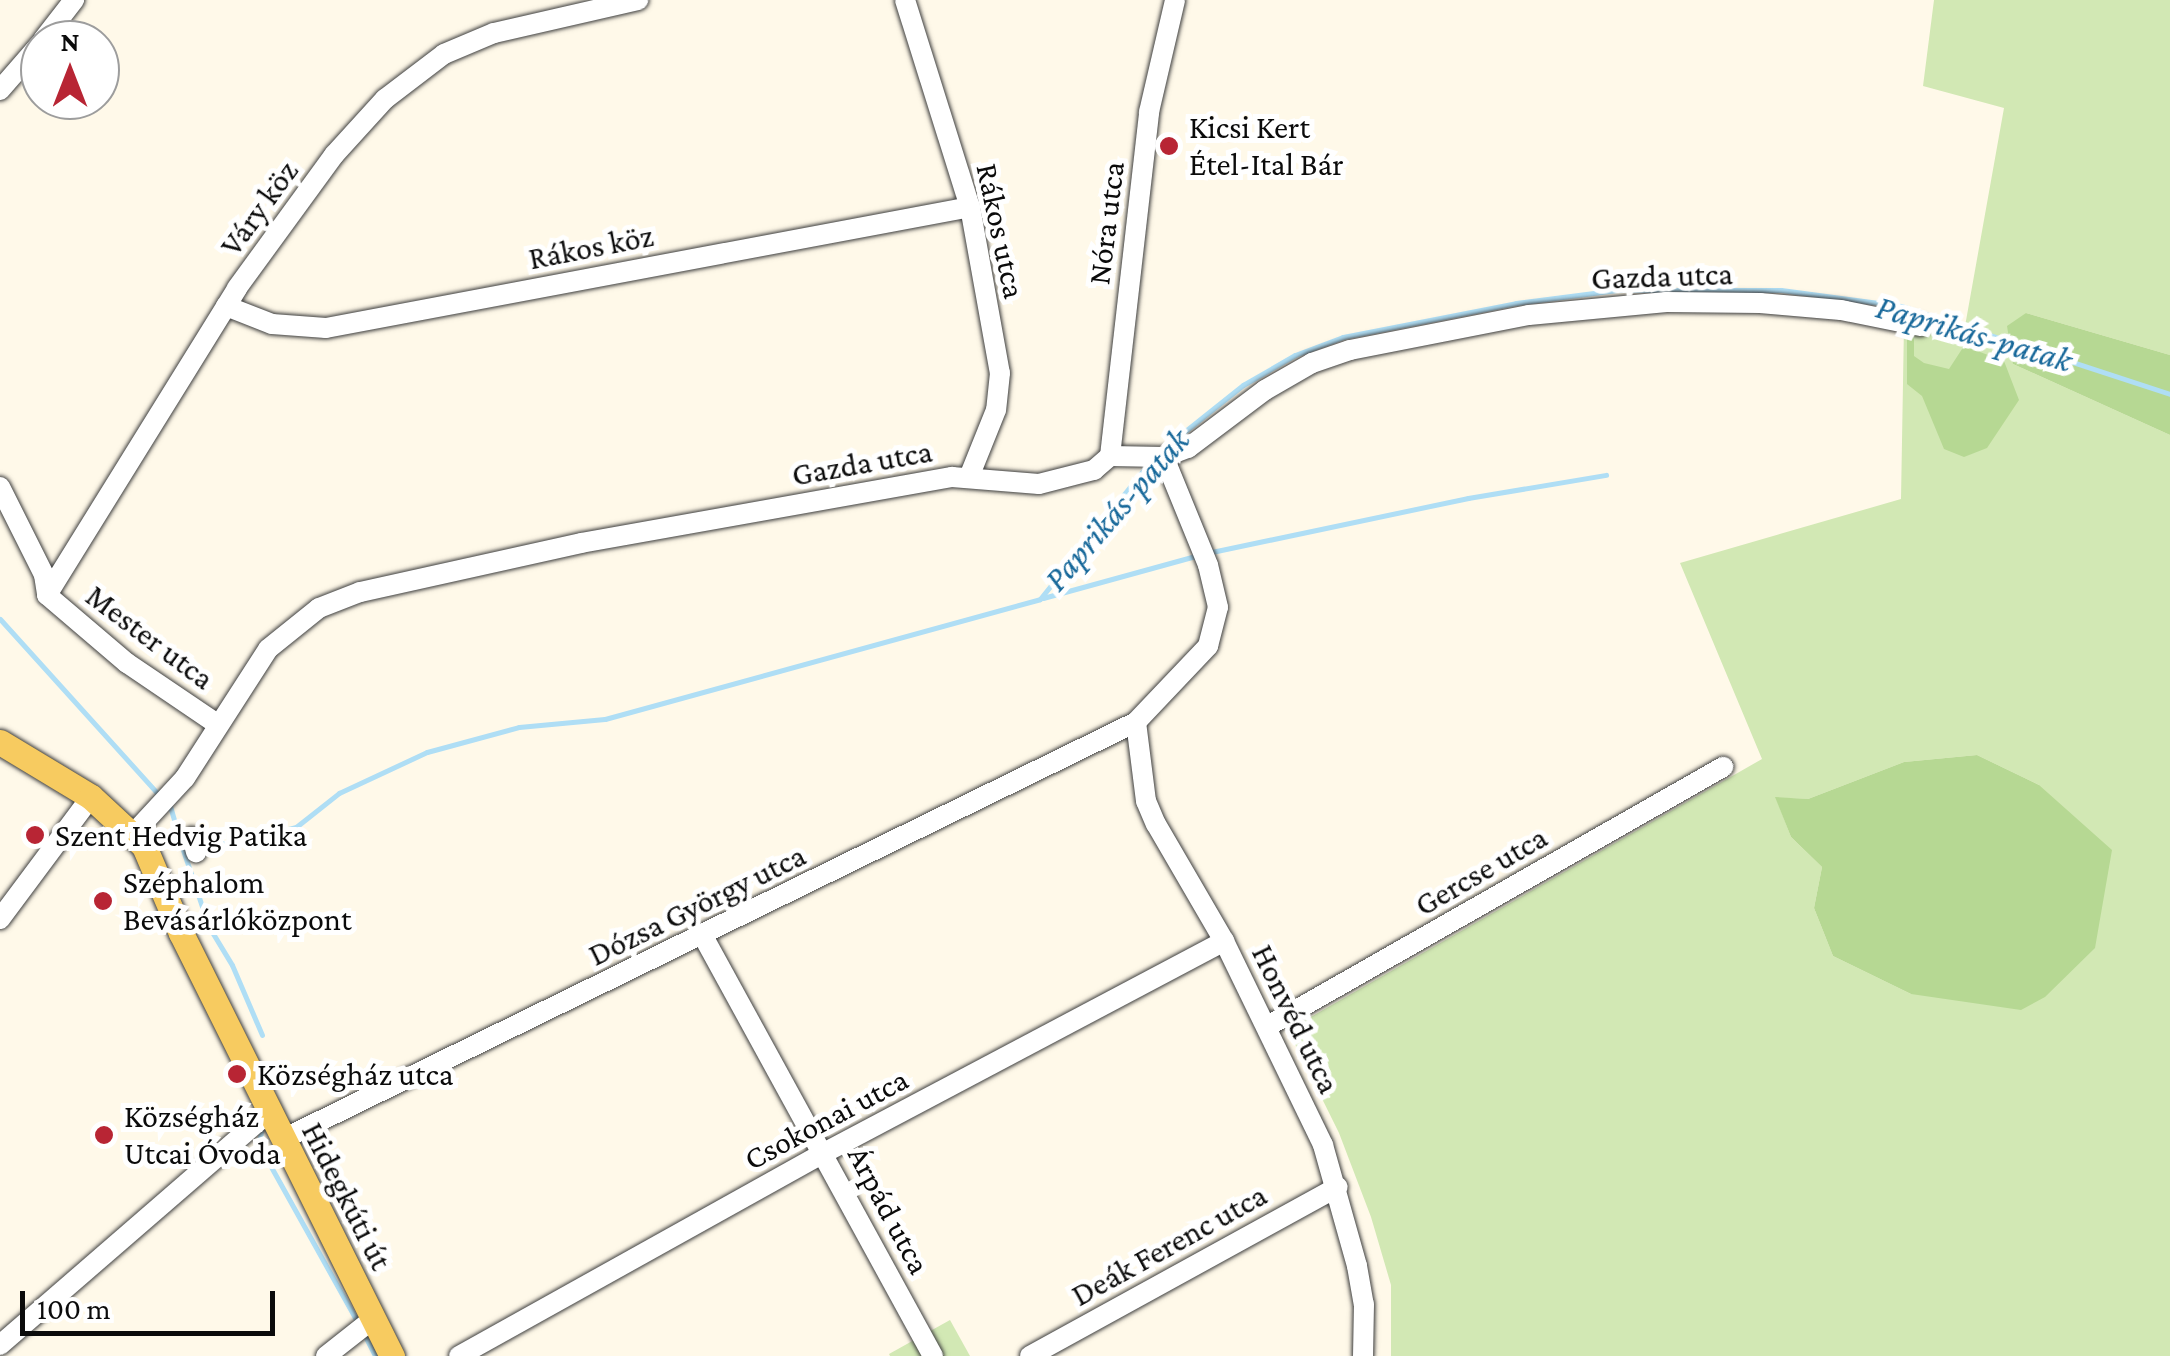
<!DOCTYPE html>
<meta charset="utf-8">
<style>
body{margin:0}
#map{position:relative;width:2170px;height:1356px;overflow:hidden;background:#fff9e9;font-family:"Crimson Pro",serif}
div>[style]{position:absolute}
.green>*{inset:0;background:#d2e8b4}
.forest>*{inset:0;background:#b6d893}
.stream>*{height:5px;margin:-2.5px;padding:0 2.5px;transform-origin:2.5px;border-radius:2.5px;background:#afdef5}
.roads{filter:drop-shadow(0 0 2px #3e3e3e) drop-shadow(0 0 2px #3e3e3e)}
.minor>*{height:20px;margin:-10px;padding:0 10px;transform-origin:10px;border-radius:10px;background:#fff}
.major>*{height:25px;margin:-12.5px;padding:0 12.5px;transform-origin:12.5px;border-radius:12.5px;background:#f7cb60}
.dots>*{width:28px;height:28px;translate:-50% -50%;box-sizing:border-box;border:5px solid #fff;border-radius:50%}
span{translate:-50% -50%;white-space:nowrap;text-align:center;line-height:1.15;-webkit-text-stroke:10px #fff;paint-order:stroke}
.poi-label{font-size:32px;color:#0b0b0b}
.left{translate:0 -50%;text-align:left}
.street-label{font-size:32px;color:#0b0b0b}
.water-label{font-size:35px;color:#17689a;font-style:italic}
.north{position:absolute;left:20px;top:20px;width:100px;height:100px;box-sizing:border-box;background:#fff;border:2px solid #9d9d9d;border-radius:50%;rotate:0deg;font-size:28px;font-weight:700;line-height:40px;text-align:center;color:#0b0b0b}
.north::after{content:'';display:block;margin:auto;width:35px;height:45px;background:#b82534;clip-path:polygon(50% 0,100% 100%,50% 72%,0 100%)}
.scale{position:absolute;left:20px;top:1291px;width:255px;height:45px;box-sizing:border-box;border:5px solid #0b0b0b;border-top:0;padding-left:12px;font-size:30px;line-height:35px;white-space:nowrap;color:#0b0b0b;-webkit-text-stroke:8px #fff;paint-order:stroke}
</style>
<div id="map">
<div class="green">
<div style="clip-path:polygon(evenodd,1934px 0,2170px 0,2170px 355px,2026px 313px,2013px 364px,2170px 435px,2170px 1356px,1391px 1356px,1391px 1285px,1371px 1217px,1339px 1133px,1288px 1030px,1762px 759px,1680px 563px,1901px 499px,1904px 324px,1962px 343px,2004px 108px,1923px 86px,1934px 0,1977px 755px,2039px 785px,1911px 994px,1833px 956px,1814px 908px,1822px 867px,1791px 837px,1776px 798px,1808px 799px,1904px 762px,1977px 755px)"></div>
<div style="clip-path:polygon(950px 1320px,970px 1356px,890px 1356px,889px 1354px)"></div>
</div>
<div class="forest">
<div style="clip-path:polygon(2026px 313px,2170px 355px,2170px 435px,2013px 364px,2007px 326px)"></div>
<div style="clip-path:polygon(1907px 333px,1914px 334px,1914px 356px,1924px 363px,1949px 369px,1964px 346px,2004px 361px,2019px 400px,1987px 448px,1964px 457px,1944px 449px,1922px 396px,1907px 384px)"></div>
<div style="clip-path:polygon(1977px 755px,2039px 785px,2112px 850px,2095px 948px,2045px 997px,2021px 1010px,1911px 994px,1833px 956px,1814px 908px,1822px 867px,1791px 837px,1775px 797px,1808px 799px,1904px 762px)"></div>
</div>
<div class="stream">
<div style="left:1164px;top:448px;width:101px;rotate:-38.6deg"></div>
<div style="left:1243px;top:385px;width:60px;rotate:-30deg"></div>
<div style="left:1295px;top:355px;width:51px;rotate:-20.6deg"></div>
<div style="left:1343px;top:337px;width:176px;rotate:-11.1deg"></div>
<div style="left:1516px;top:303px;width:102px;rotate:-7.3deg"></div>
<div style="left:1617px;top:290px;width:164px"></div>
<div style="left:1781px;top:290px;width:121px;rotate:7.6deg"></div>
<div style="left:1901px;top:306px;width:283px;rotate:18.1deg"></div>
<div style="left:1207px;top:553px;width:267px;rotate:-11.9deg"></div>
<div style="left:1468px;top:498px;width:140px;rotate:-9.5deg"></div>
<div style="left:1043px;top:598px;width:159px;rotate:-15.4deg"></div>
<div style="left:0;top:619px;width:241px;rotate:47.9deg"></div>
<div style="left:170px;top:806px;width:43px;rotate:73.7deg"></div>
<div style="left:182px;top:847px;width:5px;rotate:-11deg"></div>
<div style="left:198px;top:845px;width:41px;rotate:-4.2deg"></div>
<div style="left:239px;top:842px;width:59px;rotate:-14.7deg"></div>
<div style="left:296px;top:827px;width:55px;rotate:-38.3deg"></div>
<div style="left:339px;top:793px;width:97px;rotate:-25deg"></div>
<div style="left:427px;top:752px;width:95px;rotate:-15.2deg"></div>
<div style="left:519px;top:727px;width:86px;rotate:-5.3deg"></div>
<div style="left:605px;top:719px;width:451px;rotate:-15.4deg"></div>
<div style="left:1040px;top:599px;width:174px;rotate:-51.3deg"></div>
<div style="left:182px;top:847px;width:84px;rotate:71.4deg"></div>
<div style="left:209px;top:927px;width:44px;rotate:58.8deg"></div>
<div style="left:232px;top:965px;width:76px;rotate:66.8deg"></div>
<div style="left:261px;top:1132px;width:10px;rotate:101deg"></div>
<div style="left:259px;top:1142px;width:15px;rotate:67deg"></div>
<div style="left:265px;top:1156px;width:191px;rotate:60.9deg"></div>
<div style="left:363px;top:1332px;width:27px;rotate:63deg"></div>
</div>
<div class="roads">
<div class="minor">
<div style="left:905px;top:0;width:217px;rotate:72.6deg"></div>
<div style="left:970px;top:207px;width:169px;rotate:79.8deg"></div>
<div style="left:1000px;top:373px;width:37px;rotate:96deg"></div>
<div style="left:996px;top:410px;width:72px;rotate:111.9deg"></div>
<div style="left:43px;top:40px;width:51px;rotate:-52.2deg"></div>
<div style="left:0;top:90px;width:61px;rotate:-49deg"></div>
<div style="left:226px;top:306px;width:49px;rotate:21.4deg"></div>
<div style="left:272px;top:324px;width:54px;rotate:4.2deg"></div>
<div style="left:326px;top:328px;width:655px;rotate:-10.64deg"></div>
<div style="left:1110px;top:456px;width:346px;rotate:-83.5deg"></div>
<div style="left:1149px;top:112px;width:115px;rotate:-76.9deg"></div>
<div style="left:0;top:487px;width:98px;rotate:63.4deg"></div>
<div style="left:44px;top:575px;width:20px;rotate:81deg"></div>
<div style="left:47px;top:595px;width:105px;rotate:40.4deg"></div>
<div style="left:127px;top:663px;width:109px;rotate:34.1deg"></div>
<div style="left:47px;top:595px;width:361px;rotate:-58.2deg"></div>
<div style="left:237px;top:288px;width:165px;rotate:-53.9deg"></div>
<div style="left:334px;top:155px;width:76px;rotate:-47.7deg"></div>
<div style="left:385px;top:99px;width:74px;rotate:-37.3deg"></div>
<div style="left:444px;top:54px;width:54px;rotate:-22.8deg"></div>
<div style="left:494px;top:33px;width:148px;rotate:-12.9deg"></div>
<div style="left:1136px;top:722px;width:80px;rotate:82.8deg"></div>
<div style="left:1146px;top:801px;width:25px;rotate:67deg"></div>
<div style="left:1156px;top:824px;width:135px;rotate:59.8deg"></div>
<div style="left:1224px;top:941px;width:227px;rotate:64.1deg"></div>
<div style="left:1323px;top:1145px;width:126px;rotate:74.3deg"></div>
<div style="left:1357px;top:1266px;width:39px;rotate:80deg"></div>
<div style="left:1364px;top:1304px;width:52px;rotate:91.1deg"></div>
<div style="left:134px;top:833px;width:75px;rotate:-47.2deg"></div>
<div style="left:185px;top:778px;width:153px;rotate:-57.2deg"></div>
<div style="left:268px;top:649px;width:65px;rotate:-38.8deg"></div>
<div style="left:319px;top:608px;width:44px;rotate:-21.3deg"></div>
<div style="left:360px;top:592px;width:226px;rotate:-12.5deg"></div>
<div style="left:581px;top:543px;width:377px;rotate:-10.1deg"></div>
<div style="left:952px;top:477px;width:87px;rotate:4.6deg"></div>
<div style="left:1039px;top:484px;width:57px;rotate:-14.3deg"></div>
<div style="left:1094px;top:470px;width:21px;rotate:-41deg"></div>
<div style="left:1110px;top:456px;width:54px;rotate:1.1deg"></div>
<div style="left:1164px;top:457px;width:26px;rotate:-21deg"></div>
<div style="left:1188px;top:448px;width:96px;rotate:-37deg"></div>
<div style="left:1265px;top:390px;width:54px;rotate:-29.9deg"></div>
<div style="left:1312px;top:363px;width:40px;rotate:-18.9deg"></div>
<div style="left:1350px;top:350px;width:182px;rotate:-11.1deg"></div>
<div style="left:1529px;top:315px;width:138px;rotate:-5.4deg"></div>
<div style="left:1666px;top:302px;width:94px;rotate:0.6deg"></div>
<div style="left:1760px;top:303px;width:81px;rotate:4.9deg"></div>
<div style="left:1841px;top:310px;width:81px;rotate:11.4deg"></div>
<div style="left:192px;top:837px;width:16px;rotate:75deg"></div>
<div style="left:0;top:919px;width:152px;rotate:-53.3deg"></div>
<div style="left:703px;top:936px;width:479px;rotate:61.3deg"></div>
<div style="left:1268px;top:1026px;width:524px;rotate:-29.65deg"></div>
<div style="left:283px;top:1139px;width:949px;rotate:-26.05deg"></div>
<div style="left:1136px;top:722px;width:105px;rotate:-46.5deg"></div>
<div style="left:1208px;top:646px;width:40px;rotate:-75.6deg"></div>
<div style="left:1218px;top:607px;width:43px;rotate:-103.4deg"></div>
<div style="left:1208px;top:565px;width:117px;rotate:-112.2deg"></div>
<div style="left:0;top:1345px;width:356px;rotate:-40.9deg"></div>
<div style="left:326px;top:1356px;width:60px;rotate:-38.2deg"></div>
<div style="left:459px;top:1356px;width:418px;rotate:-29.1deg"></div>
<div style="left:824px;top:1153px;width:453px;rotate:-27.9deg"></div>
<div style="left:1030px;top:1356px;width:351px;rotate:-28.8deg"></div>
</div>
<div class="major">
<div style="left:0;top:742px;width:106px;rotate:31.1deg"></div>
<div style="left:91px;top:797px;width:72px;rotate:42.8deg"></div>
<div style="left:144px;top:846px;width:95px;rotate:67deg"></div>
<div style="left:181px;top:933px;width:473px;rotate:63.5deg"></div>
</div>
</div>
<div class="dots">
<div style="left:1169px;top:146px;background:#b82534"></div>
<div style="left:35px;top:835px;background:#b82534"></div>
<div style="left:103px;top:901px;background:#b82534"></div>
<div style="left:237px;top:1074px;background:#b82534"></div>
<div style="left:104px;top:1135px;background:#b82534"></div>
</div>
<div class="poi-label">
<span class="left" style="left:1189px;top:146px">Kicsi Kert<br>Étel-Ital Bár</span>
<span class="left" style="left:55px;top:835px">Szent Hedvig Patika</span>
<span class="left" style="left:123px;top:901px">Széphalom<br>Bevásárlóközpont</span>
<span class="left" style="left:257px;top:1074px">Községház utca</span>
<span class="left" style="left:124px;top:1135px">Községház<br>Utcai Óvoda</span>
</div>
<div class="street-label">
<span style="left:259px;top:208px;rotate:-54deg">Váry köz</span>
<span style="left:1106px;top:223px;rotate:-83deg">Nóra utca</span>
<span style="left:1001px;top:231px;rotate:78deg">Rákos utca</span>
<span style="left:591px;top:247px;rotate:-11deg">Rákos köz</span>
<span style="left:1662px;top:276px;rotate:-2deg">Gazda utca</span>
<span style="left:862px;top:463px;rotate:-10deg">Gazda utca</span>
<span style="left:150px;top:637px;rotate:37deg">Mester utca</span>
<span style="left:1481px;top:871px;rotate:-30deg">Gercse utca</span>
<span style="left:697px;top:905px;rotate:-26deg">Dózsa György utca</span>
<span style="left:1296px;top:1019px;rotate:64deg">Honvéd utca</span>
<span style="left:826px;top:1119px;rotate:-28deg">Csokonai utca</span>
<span style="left:347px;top:1196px;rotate:63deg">Hidegkúti út</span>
<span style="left:889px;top:1210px;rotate:62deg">Árpád utca</span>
<span style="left:1169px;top:1245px;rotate:-29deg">Deák Ferenc utca</span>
</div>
<div class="water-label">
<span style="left:1974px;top:334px;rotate:16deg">Paprikás-patak</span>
<span style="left:1117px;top:510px;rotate:-49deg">Paprikás-patak</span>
</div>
<div class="north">N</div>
<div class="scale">100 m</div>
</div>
